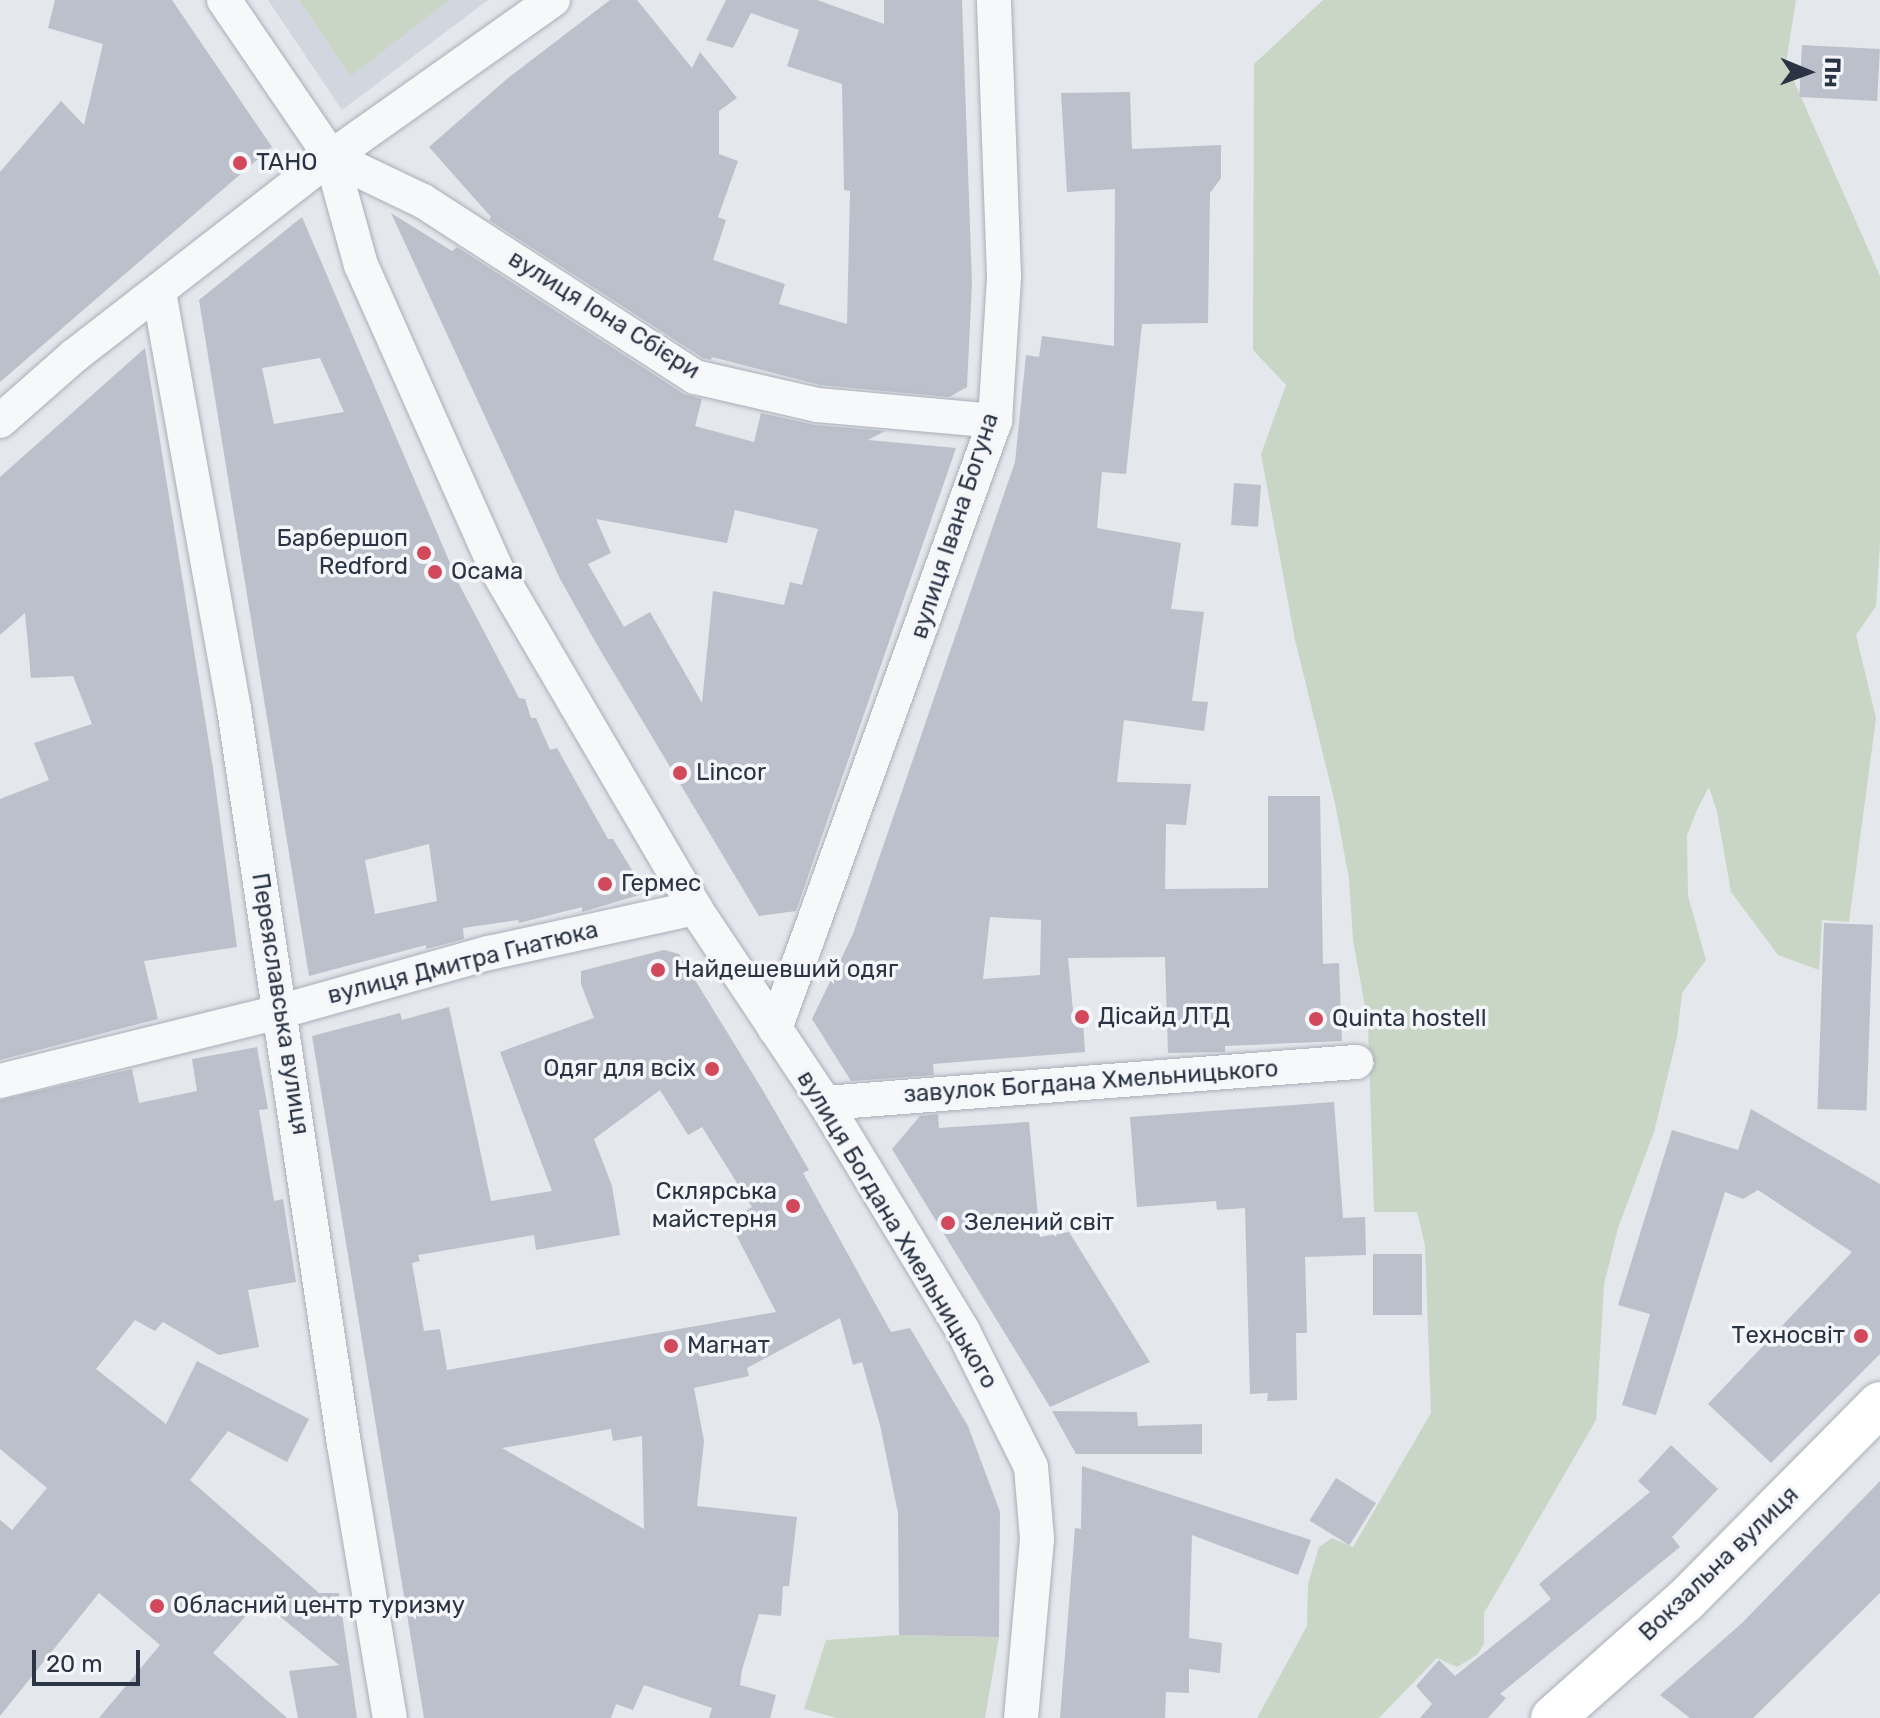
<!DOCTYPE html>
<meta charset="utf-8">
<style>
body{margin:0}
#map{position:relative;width:1880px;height:1718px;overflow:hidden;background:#e4e7ec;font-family:Rubik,sans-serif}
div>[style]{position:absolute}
.built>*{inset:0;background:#d2d6de}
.green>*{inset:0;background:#c9d6c5}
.building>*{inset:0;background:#bbc0ca;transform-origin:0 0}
.roads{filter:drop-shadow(0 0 2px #a9aeb7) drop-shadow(0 0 2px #a9aeb7)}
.minor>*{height:34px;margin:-17px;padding:0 17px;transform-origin:17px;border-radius:17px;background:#f7f8fa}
.primary>*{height:44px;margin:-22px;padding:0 22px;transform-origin:22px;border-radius:22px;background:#fff}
.dots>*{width:22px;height:22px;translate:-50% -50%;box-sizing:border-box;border:4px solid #f4f6f9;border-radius:50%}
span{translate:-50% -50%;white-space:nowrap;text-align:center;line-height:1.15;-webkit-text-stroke:7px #f4f6f9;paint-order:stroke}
.poi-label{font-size:24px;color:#2b3445}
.left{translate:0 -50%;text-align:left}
.right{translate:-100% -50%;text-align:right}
.street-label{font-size:24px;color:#2b3445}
.north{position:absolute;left:1768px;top:32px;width:80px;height:80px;-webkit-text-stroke:6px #f4f6f9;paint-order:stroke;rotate:91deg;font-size:22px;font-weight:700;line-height:32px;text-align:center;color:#2b3445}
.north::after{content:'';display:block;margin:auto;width:28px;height:36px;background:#2b3445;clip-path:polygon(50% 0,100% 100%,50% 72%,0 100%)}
.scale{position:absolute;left:32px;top:1650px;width:108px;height:36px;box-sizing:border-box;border:4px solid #2b3445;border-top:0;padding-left:10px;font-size:24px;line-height:28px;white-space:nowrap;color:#2b3445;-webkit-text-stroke:6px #f4f6f9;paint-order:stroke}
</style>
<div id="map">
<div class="built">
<div style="clip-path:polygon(268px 0,488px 0,342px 110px)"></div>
</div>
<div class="green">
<div style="clip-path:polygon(299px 0,449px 0,351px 76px)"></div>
<div style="clip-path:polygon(1323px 0,1796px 0,1786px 63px,1880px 276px,1880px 544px,1876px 606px,1856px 635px,1876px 718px,1849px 922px,1822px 920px,1819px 970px,1778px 955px,1731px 892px,1717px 812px,1709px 787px,1697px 810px,1687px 835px,1688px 896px,1706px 960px,1682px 993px,1677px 1037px,1654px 1132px,1618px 1228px,1604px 1285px,1596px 1420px,1484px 1613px,1484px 1644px,1477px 1655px,1457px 1667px,1437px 1658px,1379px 1718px,1257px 1718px,1307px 1626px,1308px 1584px,1319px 1547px,1332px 1538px,1353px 1547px,1431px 1413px,1425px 1245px,1417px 1212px,1374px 1212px,1368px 1023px,1353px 940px,1349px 879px,1335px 803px,1295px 640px,1261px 454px,1286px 385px,1253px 350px,1254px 64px)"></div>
<div style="clip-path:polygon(899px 1635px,999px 1637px,985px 1718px,837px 1718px,804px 1709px,826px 1640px)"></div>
</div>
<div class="building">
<div style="clip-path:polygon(55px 0,172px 0,272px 147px,0 382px,0 172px,61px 101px,84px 125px,103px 44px,48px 28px)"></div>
<div style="clip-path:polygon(610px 0,637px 0,692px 68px,700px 52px,737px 98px,719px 111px,719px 154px,738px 161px,718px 217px,726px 220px,713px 260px,785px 284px,779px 304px,847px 324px,850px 191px,844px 190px,842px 84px,787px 66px,799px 30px,751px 13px,733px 48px,706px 40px,726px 0,817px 0,884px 24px,884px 0,962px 0,972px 283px,967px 387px,949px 397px,820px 385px,712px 357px,711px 360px,703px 358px,489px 220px,491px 217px,429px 147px,508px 78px)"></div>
<div style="left:1802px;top:45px;width:78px;height:52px;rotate:3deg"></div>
<div style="clip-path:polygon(evenodd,1130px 92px,1132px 149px,1221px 145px,1221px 178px,1210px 193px,1208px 323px,1142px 324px,1126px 474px,1102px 472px,1097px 528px,1181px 543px,1171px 609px,1204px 612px,1192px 701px,1208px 702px,1204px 731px,1124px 720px,1117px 782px,1191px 784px,1186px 825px,1166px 824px,1165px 889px,1268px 888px,1268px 796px,1320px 796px,1323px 964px,1339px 963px,1342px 1041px,1225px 1046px,1225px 1052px,1168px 1053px,1165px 957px,1068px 958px,1074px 1021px,1083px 1021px,1085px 1052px,933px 1064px,934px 1075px,851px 1081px,812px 1019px,853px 934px,1015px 462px,1026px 355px,1039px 357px,1042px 336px,1114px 346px,1115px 189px,1067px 192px,1061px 93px,1130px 92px,990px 917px,1041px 920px,1040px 975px,983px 979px,990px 917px)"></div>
<div style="clip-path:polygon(evenodd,391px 213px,452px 251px,457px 247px,684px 394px,702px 399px,695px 426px,754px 442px,761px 413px,815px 425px,885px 431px,868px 440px,956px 448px,796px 911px,759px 916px,596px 643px,560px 579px,391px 213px,735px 510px,818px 529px,802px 585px,790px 582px,784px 605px,713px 591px,702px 703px,650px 612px,624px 627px,588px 564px,611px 553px,596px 519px,727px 543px,735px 510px)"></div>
<div style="clip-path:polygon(evenodd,302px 217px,459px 584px,519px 698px,525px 699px,531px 718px,536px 718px,550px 750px,557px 748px,608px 839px,613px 839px,646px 893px,582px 912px,582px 907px,519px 923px,518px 920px,463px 928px,464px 939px,426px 949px,426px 945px,309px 976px,199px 300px,302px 217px,320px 358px,344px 412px,274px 424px,262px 368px,320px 358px,302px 217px,429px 844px,437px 901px,375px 914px,365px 860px,429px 844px)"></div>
<div style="clip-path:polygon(145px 348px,213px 768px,237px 947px,144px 961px,158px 1019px,0 1060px,0 799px,49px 780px,34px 743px,92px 724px,73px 676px,31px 678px,25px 613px,0 635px,0 477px)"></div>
<div style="left:1234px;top:483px;width:27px;height:42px;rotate:4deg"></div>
<div style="left:1824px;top:923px;width:49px;height:186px;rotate:2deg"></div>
<div style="clip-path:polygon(evenodd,664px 950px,679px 954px,762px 1089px,809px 1170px,803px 1173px,891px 1332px,910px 1328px,968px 1426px,1000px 1512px,999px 1637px,899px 1635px,898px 1513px,880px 1425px,862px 1362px,853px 1365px,840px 1318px,747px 1368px,749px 1376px,694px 1388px,704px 1441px,697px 1506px,797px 1517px,789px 1586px,783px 1586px,781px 1616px,759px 1614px,742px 1670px,740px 1685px,776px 1695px,770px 1718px,709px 1718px,712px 1708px,644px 1685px,633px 1710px,616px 1704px,611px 1718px,424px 1718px,312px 1036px,400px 1013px,402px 1020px,449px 1007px,491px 1201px,552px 1191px,500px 1052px,594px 1018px,581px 984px,581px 971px,664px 950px,660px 1090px,688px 1135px,702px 1127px,752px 1207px,729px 1221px,776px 1312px,447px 1370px,440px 1329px,424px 1331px,412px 1263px,420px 1261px,418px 1255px,534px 1235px,536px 1250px,620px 1235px,612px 1186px,594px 1139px,660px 1090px,664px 950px,611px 1429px,613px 1441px,642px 1436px,644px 1529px,502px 1448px,611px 1429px)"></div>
<div style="clip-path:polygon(257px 1047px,268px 1109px,259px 1110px,274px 1201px,283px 1199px,296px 1282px,248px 1290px,259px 1347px,219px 1355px,163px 1322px,155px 1331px,135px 1320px,96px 1369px,166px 1424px,197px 1361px,309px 1419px,287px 1462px,228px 1431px,190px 1480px,319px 1593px,339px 1593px,357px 1718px,298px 1718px,289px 1671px,339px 1665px,260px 1600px,213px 1653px,287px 1718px,99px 1718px,160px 1645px,99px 1593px,0 1716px,0 1520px,12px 1530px,47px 1488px,0 1449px,0 1100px,132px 1069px,139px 1103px,197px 1091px,192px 1059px)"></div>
<div style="clip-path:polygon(1334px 1102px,1343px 1218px,1365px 1217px,1366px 1255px,1305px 1257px,1307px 1333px,1296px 1333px,1297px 1400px,1267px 1401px,1268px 1393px,1250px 1394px,1245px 1208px,1217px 1210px,1216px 1201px,1137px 1207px,1130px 1117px)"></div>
<div style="clip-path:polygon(1751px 1109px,1880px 1184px,1880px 1354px,1771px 1463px,1708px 1404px,1852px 1252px,1758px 1190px,1743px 1199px,1725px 1192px,1656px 1415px,1622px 1405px,1650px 1314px,1618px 1305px,1672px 1130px,1738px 1150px)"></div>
<div style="clip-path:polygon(938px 1114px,939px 1128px,1029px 1122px,1040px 1237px,1069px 1232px,1150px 1362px,1050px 1407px,892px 1149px,920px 1116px)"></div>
<div style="left:1373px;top:1254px;width:49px;height:61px"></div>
<div style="clip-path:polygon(1052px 1411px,1137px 1412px,1138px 1426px,1202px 1424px,1202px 1454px,1076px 1454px)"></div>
<div style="clip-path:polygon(1671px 1445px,1718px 1489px,1672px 1537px,1680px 1547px,1500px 1694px,1506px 1698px,1488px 1718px,1420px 1718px,1432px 1704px,1416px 1686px,1439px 1660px,1455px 1676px,1551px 1599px,1539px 1584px,1650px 1492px,1638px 1481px)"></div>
<div style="clip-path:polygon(1082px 1466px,1311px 1540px,1298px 1575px,1192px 1535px,1189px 1638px,1222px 1643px,1220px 1673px,1189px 1669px,1189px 1693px,1166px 1692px,1165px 1718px,1060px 1718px,1075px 1528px,1081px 1529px)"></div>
<div style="left:1336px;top:1478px;width:47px;height:50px;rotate:32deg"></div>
<div style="clip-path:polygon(1880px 1481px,1880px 1593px,1753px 1718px,1690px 1718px,1660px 1695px,1741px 1624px)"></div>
</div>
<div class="roads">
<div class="minor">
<div style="left:224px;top:0;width:190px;rotate:55.7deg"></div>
<div style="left:331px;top:157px;width:112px;rotate:74.5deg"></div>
<div style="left:361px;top:265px;width:334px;rotate:66deg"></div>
<div style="left:497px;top:570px;width:392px;rotate:59.6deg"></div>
<div style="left:695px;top:908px;width:234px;rotate:56.3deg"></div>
<div style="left:825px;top:1103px;width:267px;rotate:58.8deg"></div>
<div style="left:963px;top:1331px;width:152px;rotate:63.4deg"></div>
<div style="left:1031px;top:1467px;width:72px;rotate:85.2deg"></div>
<div style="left:1037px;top:1539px;width:180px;rotate:95.1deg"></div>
<div style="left:331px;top:157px;width:102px;rotate:25.6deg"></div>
<div style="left:423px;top:201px;width:324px;rotate:32.9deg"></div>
<div style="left:695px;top:377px;width:125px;rotate:12.9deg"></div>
<div style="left:817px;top:405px;width:179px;rotate:5.1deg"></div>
<div style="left:159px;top:292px;width:424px;rotate:79.8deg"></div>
<div style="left:234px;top:709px;width:743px;rotate:81.49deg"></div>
<div style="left:344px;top:1444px;width:278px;rotate:80.5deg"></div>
<div style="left:0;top:421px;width:98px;rotate:-41.3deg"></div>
<div style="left:74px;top:356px;width:325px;rotate:-37.8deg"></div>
<div style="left:331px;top:157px;width:272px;rotate:-35.3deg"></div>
<div style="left:775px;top:1029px;width:647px;rotate:-70.11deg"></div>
<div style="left:995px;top:421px;width:145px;rotate:-86.4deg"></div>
<div style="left:1004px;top:276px;width:276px;rotate:-92.1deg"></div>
<div style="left:0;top:1081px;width:291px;rotate:-13.9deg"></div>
<div style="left:282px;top:1011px;width:215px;rotate:-15.7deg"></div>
<div style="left:489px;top:953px;width:211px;rotate:-12.3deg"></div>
<div style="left:825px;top:1103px;width:533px;rotate:-4.42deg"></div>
</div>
<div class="primary">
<div style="left:1553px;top:1718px;width:176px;rotate:-41.6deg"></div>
<div style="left:1685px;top:1601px;width:277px;rotate:-45.3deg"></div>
</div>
</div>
<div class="dots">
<div style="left:240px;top:163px;background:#d1495b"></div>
<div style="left:424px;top:553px;background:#d1495b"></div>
<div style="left:435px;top:572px;background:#d1495b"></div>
<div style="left:680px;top:773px;background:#d1495b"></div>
<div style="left:605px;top:884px;background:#d1495b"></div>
<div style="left:658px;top:970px;background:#d1495b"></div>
<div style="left:1082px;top:1017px;background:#d1495b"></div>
<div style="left:1316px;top:1019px;background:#d1495b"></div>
<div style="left:712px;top:1069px;background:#d1495b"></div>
<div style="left:793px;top:1206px;background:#d1495b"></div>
<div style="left:948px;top:1223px;background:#d1495b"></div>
<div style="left:1861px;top:1336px;background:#d1495b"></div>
<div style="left:671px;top:1346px;background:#d1495b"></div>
<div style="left:157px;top:1606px;background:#d1495b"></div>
</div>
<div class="poi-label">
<span class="left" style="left:256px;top:163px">TAHO</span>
<span class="right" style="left:408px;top:553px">Барбершоп<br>Redford</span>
<span class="left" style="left:451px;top:572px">Осама</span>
<span class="left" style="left:696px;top:773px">Lincor</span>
<span class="left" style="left:621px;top:884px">Гермес</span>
<span class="left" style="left:674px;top:970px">Найдешевший одяг</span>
<span class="left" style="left:1098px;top:1017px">Дісайд ЛТД</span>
<span class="left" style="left:1332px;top:1019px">Quinta hostell</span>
<span class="right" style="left:696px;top:1069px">Одяг для всіх</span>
<span class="right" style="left:777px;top:1206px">Склярська<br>майстерня</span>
<span class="left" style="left:964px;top:1223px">Зелений світ</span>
<span class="right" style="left:1845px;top:1336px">Техносвіт</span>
<span class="left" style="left:687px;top:1346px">Магнат</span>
<span class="left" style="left:173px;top:1606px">Обласний центр туризму</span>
</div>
<div class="street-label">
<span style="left:604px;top:315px;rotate:32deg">вулиця Іона Сбієри</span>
<span style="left:955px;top:526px;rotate:-72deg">вулиця Івана Богуна</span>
<span style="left:463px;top:963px;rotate:-14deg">вулиця Дмитра Гнатюка</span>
<span style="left:280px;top:1004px;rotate:81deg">Переяславська вулиця</span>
<span style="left:1091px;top:1082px;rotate:-4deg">завулок Богдана Хмельницького</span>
<span style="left:897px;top:1230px;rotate:59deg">вулиця Богдана Хмельницького</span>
<span style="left:1719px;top:1564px;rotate:-44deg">Вокзальна вулиця</span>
</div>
<div class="north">Пн</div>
<div class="scale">20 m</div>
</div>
